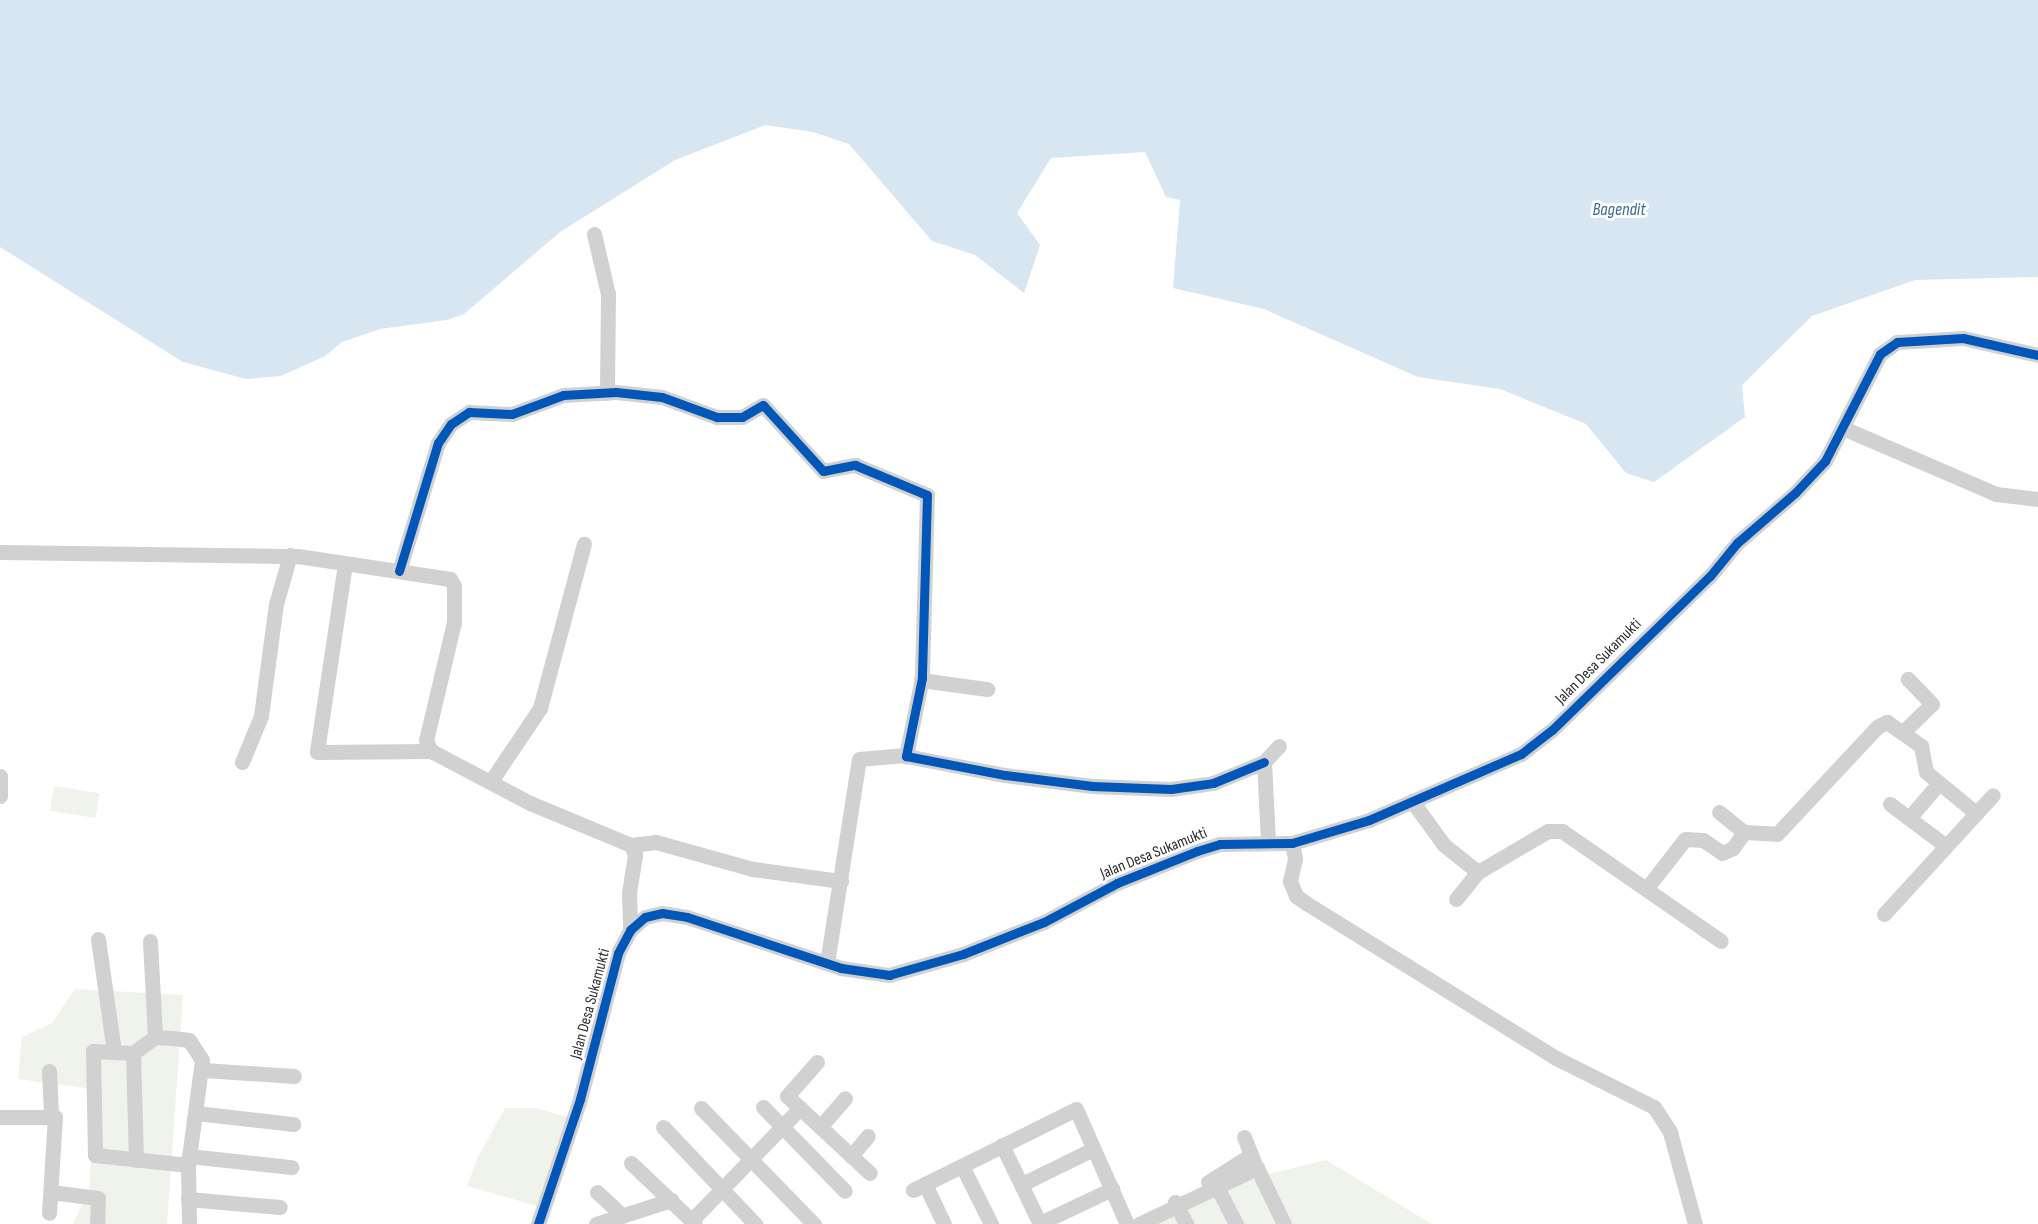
<!DOCTYPE html>
<style>
body{margin:0}
#map{position:relative;width:2038px;height:1224px;overflow:hidden;background:#fff;font-family:"Sofia Sans Condensed",sans-serif}
div>[style]{position:absolute}
.green>*{inset:0;background:#eff3eb;transform-origin:0 0}
.water>*{inset:0;background:#d7e6f0}
.minor>*{height:15px;margin:-7.5px;padding:0 7.5px;transform-origin:7.5px;border-radius:7.5px;background:#d1d1d1}
.cycleway>*{height:9px;margin:-4.5px;padding:0 4.5px;transform-origin:4.5px;border-radius:4.5px;background:#0057b8}
span{translate:-50% -50%;white-space:nowrap;text-align:center;line-height:1.15;-webkit-text-stroke:6px #fff;paint-order:stroke}
.street-label{font-size:16px;color:#2c2c2c}
.water-label{font-size:18px;color:#3e6b8b;font-style:italic}
</style>
<div id="map">
<div class="green">
<div style="left:54px;top:786px;width:46px;height:25px;rotate:9deg"></div>
<div style="clip-path:polygon(75px 989px,183px 995px,167px 1224px,73px 1224px,89px 1189px,93px 1136px,86px 1088px,18px 1079px,22px 1037px,52px 1023px)"></div>
<div style="clip-path:polygon(505px 1108px,535px 1108px,570px 1118px,541px 1207px,467px 1186px,478px 1157px)"></div>
<div style="clip-path:polygon(1326px 1160px,1432px 1224px,1129px 1224px,1180px 1196px)"></div>
</div>
<div class="water">
<div style="clip-path:polygon(0 0,2038px 0,2038px 277px,1915px 280px,1812px 316px,1742px 385px,1745px 417px,1654px 482px,1626px 473px,1586px 424px,1500px 389px,1418px 377px,1264px 309px,1173px 288px,1180px 200px,1166px 197px,1145px 152px,1051px 158px,1017px 213px,1040px 245px,1024px 293px,975px 255px,932px 241px,849px 144px,813px 132px,765px 125px,675px 160px,560px 232px,464px 314px,447px 320px,380px 329px,342px 342px,325px 356px,281px 376px,246px 379px,183px 362px,0 247px)"></div>
</div>
<div class="minor">
<div style="left:594px;top:234px;width:62px;rotate:76.9deg"></div>
<div style="left:608px;top:294px;width:99px;rotate:90.6deg"></div>
<div style="left:1843px;top:428px;width:167px;rotate:23.3deg"></div>
<div style="left:1996px;top:494px;width:42px;rotate:6.8deg"></div>
<div style="left:0;top:552px;width:298px;rotate:0.8deg"></div>
<div style="left:298px;top:556px;width:154px;rotate:8.6deg"></div>
<div style="left:450px;top:579px;width:8px;rotate:60deg"></div>
<div style="left:454px;top:586px;width:36px;rotate:90deg"></div>
<div style="left:454px;top:622px;width:121px;rotate:103.3deg"></div>
<div style="left:426px;top:740px;width:12px;rotate:66deg"></div>
<div style="left:431px;top:751px;width:112px;rotate:27.7deg"></div>
<div style="left:530px;top:803px;width:109px;rotate:22.6deg"></div>
<div style="left:631px;top:845px;width:11px;rotate:68deg"></div>
<div style="left:635px;top:855px;width:39px;rotate:99deg"></div>
<div style="left:629px;top:894px;width:36px;rotate:88deg"></div>
<div style="left:345px;top:564px;width:190px;rotate:98.5deg"></div>
<div style="left:317px;top:752px;width:114px;rotate:-0.5deg"></div>
<div style="left:399px;top:571px;width:134px;rotate:-73.1deg"></div>
<div style="left:438px;top:443px;width:23px;rotate:-56deg"></div>
<div style="left:451px;top:424px;width:22px;rotate:-34deg"></div>
<div style="left:469px;top:412px;width:43px;rotate:2.7deg"></div>
<div style="left:512px;top:414px;width:54px;rotate:-20.4deg"></div>
<div style="left:563px;top:395px;width:53px;rotate:-3.2deg"></div>
<div style="left:616px;top:392px;width:46px;rotate:6.2deg"></div>
<div style="left:662px;top:397px;width:59px;rotate:20deg"></div>
<div style="left:717px;top:417px;width:25px"></div>
<div style="left:742px;top:417px;width:24px;rotate:-30deg"></div>
<div style="left:763px;top:405px;width:89px;rotate:47.7deg"></div>
<div style="left:823px;top:471px;width:33px;rotate:-11deg"></div>
<div style="left:855px;top:465px;width:78px;rotate:22.6deg"></div>
<div style="left:927px;top:495px;width:183px;rotate:91.6deg"></div>
<div style="left:922px;top:678px;width:80px;rotate:101.6deg"></div>
<div style="left:906px;top:756px;width:101px;rotate:10.9deg"></div>
<div style="left:1005px;top:775px;width:88px;rotate:7.2deg"></div>
<div style="left:1092px;top:786px;width:79px;rotate:2.2deg"></div>
<div style="left:1171px;top:789px;width:42px;rotate:-8.1deg"></div>
<div style="left:1213px;top:783px;width:55px;rotate:-22.4deg"></div>
<div style="left:921px;top:680px;width:67px;rotate:7.8deg"></div>
<div style="left:1903px;top:732px;width:40px;rotate:-44deg"></div>
<div style="left:1932px;top:704px;width:35px;rotate:-134deg"></div>
<div style="left:242px;top:762px;width:50px;rotate:-67.6deg"></div>
<div style="left:261px;top:716px;width:113px;rotate:-82.4deg"></div>
<div style="left:276px;top:604px;width:51px;rotate:-74.1deg"></div>
<div style="left:0;top:776px;width:20px;rotate:90deg"></div>
<div style="left:491px;top:781px;width:88px;rotate:-56.1deg"></div>
<div style="left:540px;top:708px;width:170px;rotate:-75deg"></div>
<div style="left:1412px;top:801px;width:54px;rotate:54deg"></div>
<div style="left:1444px;top:845px;width:43px;rotate:38.5deg"></div>
<div style="left:1478px;top:872px;width:81px;rotate:-30.4deg"></div>
<div style="left:1548px;top:831px;width:14px"></div>
<div style="left:1562px;top:831px;width:193px;rotate:34.7deg"></div>
<div style="left:1890px;top:804px;width:70px;rotate:36.9deg"></div>
<div style="left:1719px;top:812px;width:32px;rotate:39deg"></div>
<div style="left:1909px;top:818px;width:46px;rotate:-49.4deg"></div>
<div style="left:1268px;top:841px;width:79px;rotate:-92.9deg"></div>
<div style="left:1264px;top:762px;width:22px;rotate:-47deg"></div>
<div style="left:1292px;top:843px;width:16px;rotate:79deg"></div>
<div style="left:1295px;top:859px;width:23px;rotate:103deg"></div>
<div style="left:1290px;top:881px;width:16px;rotate:68deg"></div>
<div style="left:1296px;top:896px;width:12px;rotate:35deg"></div>
<div style="left:1306px;top:903px;width:292px;rotate:31.8deg"></div>
<div style="left:1554px;top:1057px;width:112px;rotate:26.6deg"></div>
<div style="left:1654px;top:1107px;width:30px;rotate:57deg"></div>
<div style="left:1670px;top:1132px;width:95px;rotate:74.8deg"></div>
<div style="left:631px;top:845px;width:25px;rotate:-7deg"></div>
<div style="left:656px;top:842px;width:101px;rotate:15.6deg"></div>
<div style="left:753px;top:869px;width:89px;rotate:7.8deg"></div>
<div style="left:1646px;top:889px;width:63px;rotate:-52deg"></div>
<div style="left:1685px;top:839px;width:18px;rotate:3deg"></div>
<div style="left:1703px;top:840px;width:23px;rotate:34deg"></div>
<div style="left:1722px;top:853px;width:12px;rotate:-24deg"></div>
<div style="left:1733px;top:848px;width:19px;rotate:-55deg"></div>
<div style="left:1744px;top:832px;width:33px;rotate:3deg"></div>
<div style="left:1777px;top:834px;width:146px;rotate:-46.9deg"></div>
<div style="left:1877px;top:727px;width:11px;rotate:-27deg"></div>
<div style="left:1887px;top:722px;width:42px;rotate:35.2deg"></div>
<div style="left:1921px;top:746px;width:26px;rotate:79deg"></div>
<div style="left:1926px;top:772px;width:65px;rotate:39.4deg"></div>
<div style="left:1456px;top:899px;width:35px;rotate:-51deg"></div>
<div style="left:1884px;top:914px;width:161px;rotate:-47.5deg"></div>
<div style="left:98px;top:939px;width:114px;rotate:81.9deg"></div>
<div style="left:150px;top:941px;width:96px;rotate:87deg"></div>
<div style="left:827px;top:963px;width:206px;rotate:-81.1deg"></div>
<div style="left:859px;top:759px;width:46px;rotate:-5deg"></div>
<div style="left:133px;top:1053px;width:27px;rotate:-36deg"></div>
<div style="left:155px;top:1037px;width:18px;rotate:3deg"></div>
<div style="left:173px;top:1038px;width:16px;rotate:7deg"></div>
<div style="left:189px;top:1040px;width:24px;rotate:57deg"></div>
<div style="left:202px;top:1060px;width:106px;rotate:97.6deg"></div>
<div style="left:188px;top:1165px;width:59px;rotate:89deg"></div>
<div style="left:817px;top:1062px;width:45px;rotate:131.4deg"></div>
<div style="left:787px;top:1096px;width:113px;rotate:42.9deg"></div>
<div style="left:203px;top:1070px;width:91px;rotate:3.8deg"></div>
<div style="left:49px;top:1071px;width:43px;rotate:87.3deg"></div>
<div style="left:763px;top:1107px;width:117px;rotate:45.7deg"></div>
<div style="left:701px;top:1108px;width:162px;rotate:45.8deg"></div>
<div style="left:196px;top:1113px;width:98px;rotate:6.5deg"></div>
<div style="left:0;top:1117px;width:55px"></div>
<div style="left:55px;top:1117px;width:96px;rotate:93.6deg"></div>
<div style="left:663px;top:1127px;width:134px;rotate:46.5deg"></div>
<div style="left:820px;top:1127px;width:38px;rotate:-49deg"></div>
<div style="left:1244px;top:1137px;width:27px;rotate:68deg"></div>
<div style="left:1002px;top:1145px;width:88px;rotate:64.3deg"></div>
<div style="left:189px;top:1156px;width:103px;rotate:6.2deg"></div>
<div style="left:851px;top:1156px;width:26px;rotate:-50deg"></div>
<div style="left:136px;top:1160px;width:107px;rotate:-91.6deg"></div>
<div style="left:133px;top:1053px;width:40px;rotate:-177.1deg"></div>
<div style="left:93px;top:1051px;width:104px;rotate:88.9deg"></div>
<div style="left:95px;top:1155px;width:94px;rotate:6.1deg"></div>
<div style="left:631px;top:1163px;width:88px;rotate:43.6deg"></div>
<div style="left:962px;top:1166px;width:65px;rotate:63.4deg"></div>
<div style="left:1213px;top:1179px;width:51px;rotate:62.9deg"></div>
<div style="left:1208px;top:1182px;width:51px;rotate:-32.1deg"></div>
<div style="left:925px;top:1184px;width:44px;rotate:64.6deg"></div>
<div style="left:1022px;top:1184px;width:79px;rotate:-26.2deg"></div>
<div style="left:913px;top:1190px;width:182px;rotate:-26.4deg"></div>
<div style="left:1076px;top:1109px;width:126px;rotate:66.1deg"></div>
<div style="left:51px;top:1192px;width:47px;rotate:7.3deg"></div>
<div style="left:98px;top:1198px;width:26px;rotate:92deg"></div>
<div style="left:597px;top:1192px;width:35px;rotate:43deg"></div>
<div style="left:188px;top:1199px;width:92px;rotate:5deg"></div>
<div style="left:1175px;top:1202px;width:25px;rotate:63deg"></div>
<div style="left:692px;top:1220px;width:156px;rotate:-46deg"></div>
<div style="left:1040px;top:1223px;width:80px;rotate:-25.3deg"></div>
<div style="left:538px;top:1224px;width:132px;rotate:-71.4deg"></div>
<div style="left:580px;top:1099px;width:151px;rotate:-75.4deg"></div>
<div style="left:618px;top:953px;width:26px;rotate:-62deg"></div>
<div style="left:630px;top:930px;width:20px;rotate:-41deg"></div>
<div style="left:645px;top:917px;width:17px;rotate:-13deg"></div>
<div style="left:662px;top:913px;width:25px;rotate:9deg"></div>
<div style="left:687px;top:917px;width:162px;rotate:18.3deg"></div>
<div style="left:841px;top:968px;width:49px;rotate:8.3deg"></div>
<div style="left:889px;top:975px;width:77px;rotate:-15.8deg"></div>
<div style="left:963px;top:954px;width:87px;rotate:-21.6deg"></div>
<div style="left:1044px;top:922px;width:83px;rotate:-28.1deg"></div>
<div style="left:1117px;top:883px;width:86px;rotate:-21.8deg"></div>
<div style="left:1197px;top:851px;width:24px;rotate:-17deg"></div>
<div style="left:1220px;top:844px;width:72px;rotate:-0.8deg"></div>
<div style="left:1292px;top:843px;width:80px;rotate:-16.6deg"></div>
<div style="left:1369px;top:820px;width:166px;rotate:-23.5deg"></div>
<div style="left:1521px;top:754px;width:39px;rotate:-38deg"></div>
<div style="left:1552px;top:730px;width:221px;rotate:-44.3deg"></div>
<div style="left:1710px;top:576px;width:43px;rotate:-50.7deg"></div>
<div style="left:1737px;top:543px;width:77px;rotate:-40.8deg"></div>
<div style="left:1795px;top:493px;width:44px;rotate:-46.8deg"></div>
<div style="left:1825px;top:461px;width:120px;rotate:-62.8deg"></div>
<div style="left:1880px;top:354px;width:21px;rotate:-35deg"></div>
<div style="left:1897px;top:342px;width:66px;rotate:-3.5deg"></div>
<div style="left:1963px;top:338px;width:77px;rotate:12.8deg"></div>
<div style="left:596px;top:1224px;width:79px;rotate:-17.7deg"></div>
<div style="left:1139px;top:1224px;width:131px;rotate:-25.4deg"></div>
<div style="left:1257px;top:1168px;width:62px;rotate:64.3deg"></div>
</div>
<div class="cycleway">
<div style="left:399px;top:571px;width:134px;rotate:-73.1deg"></div>
<div style="left:438px;top:443px;width:23px;rotate:-56deg"></div>
<div style="left:451px;top:424px;width:22px;rotate:-34deg"></div>
<div style="left:469px;top:412px;width:43px;rotate:2.7deg"></div>
<div style="left:512px;top:414px;width:54px;rotate:-20.4deg"></div>
<div style="left:563px;top:395px;width:53px;rotate:-3.2deg"></div>
<div style="left:616px;top:392px;width:46px;rotate:6.2deg"></div>
<div style="left:662px;top:397px;width:59px;rotate:20deg"></div>
<div style="left:717px;top:417px;width:25px"></div>
<div style="left:742px;top:417px;width:24px;rotate:-30deg"></div>
<div style="left:763px;top:405px;width:89px;rotate:47.7deg"></div>
<div style="left:823px;top:471px;width:33px;rotate:-11deg"></div>
<div style="left:855px;top:465px;width:78px;rotate:22.6deg"></div>
<div style="left:927px;top:495px;width:183px;rotate:91.6deg"></div>
<div style="left:922px;top:678px;width:80px;rotate:101.6deg"></div>
<div style="left:906px;top:756px;width:101px;rotate:10.9deg"></div>
<div style="left:1005px;top:775px;width:88px;rotate:7.2deg"></div>
<div style="left:1092px;top:786px;width:79px;rotate:2.2deg"></div>
<div style="left:1171px;top:789px;width:42px;rotate:-8.1deg"></div>
<div style="left:1213px;top:783px;width:55px;rotate:-22.4deg"></div>
<div style="left:538px;top:1224px;width:132px;rotate:-71.4deg"></div>
<div style="left:580px;top:1099px;width:151px;rotate:-75.4deg"></div>
<div style="left:618px;top:953px;width:26px;rotate:-62deg"></div>
<div style="left:630px;top:930px;width:20px;rotate:-41deg"></div>
<div style="left:645px;top:917px;width:17px;rotate:-13deg"></div>
<div style="left:662px;top:913px;width:25px;rotate:9deg"></div>
<div style="left:687px;top:917px;width:162px;rotate:18.3deg"></div>
<div style="left:841px;top:968px;width:49px;rotate:8.3deg"></div>
<div style="left:889px;top:975px;width:77px;rotate:-15.8deg"></div>
<div style="left:963px;top:954px;width:87px;rotate:-21.6deg"></div>
<div style="left:1044px;top:922px;width:83px;rotate:-28.1deg"></div>
<div style="left:1117px;top:883px;width:86px;rotate:-21.8deg"></div>
<div style="left:1197px;top:851px;width:24px;rotate:-17deg"></div>
<div style="left:1220px;top:844px;width:72px;rotate:-0.8deg"></div>
<div style="left:1292px;top:843px;width:80px;rotate:-16.6deg"></div>
<div style="left:1369px;top:820px;width:166px;rotate:-23.5deg"></div>
<div style="left:1521px;top:754px;width:39px;rotate:-38deg"></div>
<div style="left:1552px;top:730px;width:221px;rotate:-44.3deg"></div>
<div style="left:1710px;top:576px;width:43px;rotate:-50.7deg"></div>
<div style="left:1737px;top:543px;width:77px;rotate:-40.8deg"></div>
<div style="left:1795px;top:493px;width:44px;rotate:-46.8deg"></div>
<div style="left:1825px;top:461px;width:120px;rotate:-62.8deg"></div>
<div style="left:1880px;top:354px;width:21px;rotate:-35deg"></div>
<div style="left:1897px;top:342px;width:66px;rotate:-3.5deg"></div>
<div style="left:1963px;top:338px;width:77px;rotate:12.8deg"></div>
</div>
<div class="street-label">
<span style="left:1599px;top:662px;rotate:-45deg">Jalan Desa Sukamukti</span>
<span style="left:1154px;top:854px;rotate:-22deg">Jalan Desa Sukamukti</span>
<span style="left:591px;top:1004px;rotate:-75deg">Jalan Desa Sukamukti</span>
</div>
<div class="water-label">
<span style="left:1619px;top:210px">Bagendit</span>
</div>
</div>
